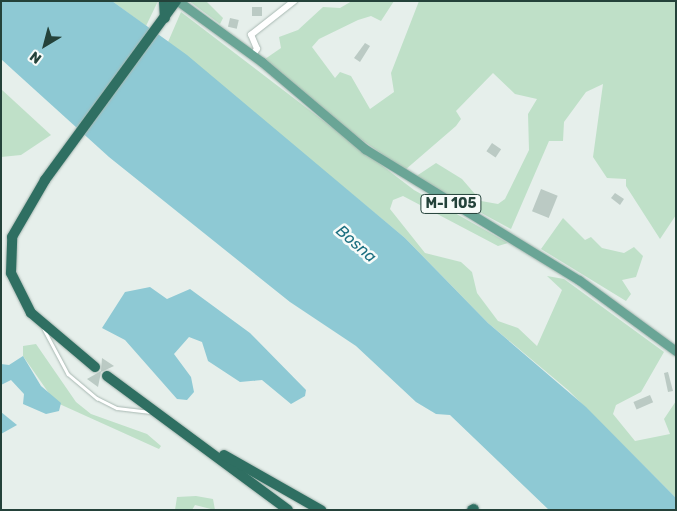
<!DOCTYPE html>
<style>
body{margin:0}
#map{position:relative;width:677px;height:511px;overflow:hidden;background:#e6efeb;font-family:Rubik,sans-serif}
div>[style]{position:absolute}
.green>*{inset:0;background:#bfe0c8}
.water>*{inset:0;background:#8ec9d4}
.building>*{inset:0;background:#bbcac4;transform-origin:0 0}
.roads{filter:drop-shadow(0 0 1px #a8b8b2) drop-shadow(0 0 1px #a8b8b2)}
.lane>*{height:2.5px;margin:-1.25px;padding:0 1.25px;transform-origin:1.25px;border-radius:1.25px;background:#fff}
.street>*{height:5.5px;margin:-2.75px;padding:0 2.75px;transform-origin:2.75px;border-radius:2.75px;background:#fff}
.primary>*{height:9px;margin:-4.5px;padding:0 4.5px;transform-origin:4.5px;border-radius:4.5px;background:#6aa596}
.highway>*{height:10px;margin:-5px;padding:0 5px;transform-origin:5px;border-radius:5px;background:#2f6f62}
span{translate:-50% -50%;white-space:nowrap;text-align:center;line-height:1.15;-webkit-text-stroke:5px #f7fbf9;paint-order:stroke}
.shield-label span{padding:1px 4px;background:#f7fbf9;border:1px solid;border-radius:4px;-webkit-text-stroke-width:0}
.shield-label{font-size:14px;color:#24423a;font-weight:700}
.water-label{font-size:16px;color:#1c6f80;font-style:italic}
.frame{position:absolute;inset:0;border:2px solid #24423a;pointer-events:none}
.north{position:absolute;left:20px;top:20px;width:50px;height:50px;-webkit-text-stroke:4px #f7fbf9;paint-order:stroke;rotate:217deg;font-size:14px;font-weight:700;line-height:20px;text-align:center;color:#24423a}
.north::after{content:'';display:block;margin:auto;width:18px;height:22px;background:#24423a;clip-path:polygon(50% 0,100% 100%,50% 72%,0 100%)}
</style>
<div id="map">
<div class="green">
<div style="clip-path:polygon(112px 1px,158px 1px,146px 26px)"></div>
<div style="clip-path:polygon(189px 1px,206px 1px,223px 18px,220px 24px)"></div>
<div style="clip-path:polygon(352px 1px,394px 1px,381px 21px,371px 16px,358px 20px,319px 39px,312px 47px,335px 78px,340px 72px,351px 76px,370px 109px,394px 92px,391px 73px,419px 1px,676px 1px,676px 215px,660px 239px,626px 186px,626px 179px,607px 178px,593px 157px,603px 84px,586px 92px,564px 122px,563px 141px,549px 141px,511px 229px,415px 177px,436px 163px,462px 179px,481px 201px,498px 204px,505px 199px,529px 150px,528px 114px,537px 99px,515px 94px,493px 73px,456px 111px,461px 119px,456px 126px,405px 170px,345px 128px,265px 59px,281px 48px,279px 37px,298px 30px,323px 7px,340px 8px)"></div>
<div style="clip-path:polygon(181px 12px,414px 190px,508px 243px,498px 246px,403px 196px,393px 200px,390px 209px,425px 253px,461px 262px,472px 272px,477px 293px,498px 321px,518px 328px,537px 346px,562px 290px,547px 276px,564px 279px,664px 352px,641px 392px,616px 405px,613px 414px,635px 441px,670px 434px,664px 419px,676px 401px,676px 498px,568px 390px,488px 323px,405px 238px,168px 42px)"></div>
<div style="clip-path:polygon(1px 89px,51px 135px,21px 155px,1px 157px)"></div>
<div style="clip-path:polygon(563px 218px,585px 240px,591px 237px,602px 248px,624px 253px,634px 247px,643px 256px,636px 277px,622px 280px,631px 294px,626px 301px,541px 249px)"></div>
<div style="clip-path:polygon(36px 344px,76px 402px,91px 414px,147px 434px,161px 446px,159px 449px,55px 402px,23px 356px,23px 346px)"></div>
<div style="clip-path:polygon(196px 496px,213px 499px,215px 510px,195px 505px,192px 510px,175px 510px,177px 497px)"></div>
</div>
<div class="water">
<div style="clip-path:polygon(1px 1px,112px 1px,187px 55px,405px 238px,488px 323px,586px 407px,676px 498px,676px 510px,549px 510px,450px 415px,436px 414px,416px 402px,356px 346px,290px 302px,109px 157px,13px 70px,1px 59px)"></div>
<div style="clip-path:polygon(150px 287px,167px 299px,190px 289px,250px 333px,306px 390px,305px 396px,291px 404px,262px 380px,240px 382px,208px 361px,202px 342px,189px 337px,174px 354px,191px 377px,194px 392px,187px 400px,177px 399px,125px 340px,102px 328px,125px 292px)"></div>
<div style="clip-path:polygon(23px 356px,41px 386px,61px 403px,59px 411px,46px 414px,23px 404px,24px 394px,11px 380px,1px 385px,1px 364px,9px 365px)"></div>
<div style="clip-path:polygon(1px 412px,17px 425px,1px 434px)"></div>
</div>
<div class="building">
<div style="left:252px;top:7px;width:10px;height:9px"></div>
<div style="left:230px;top:18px;width:9px;height:9px;rotate:13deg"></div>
<div style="clip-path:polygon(365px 43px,370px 46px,360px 62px,354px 58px)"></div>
<div style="left:492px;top:143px;width:11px;height:10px;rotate:34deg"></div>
<div style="left:541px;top:189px;width:18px;height:24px;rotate:22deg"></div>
<div style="clip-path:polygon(615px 193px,624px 199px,620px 205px,611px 198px)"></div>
<div style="clip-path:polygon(102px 358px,114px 366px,101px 372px,98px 387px,87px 379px,101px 371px)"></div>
<div style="clip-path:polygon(668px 372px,673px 391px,668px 392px,664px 373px)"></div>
<div style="left:650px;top:395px;width:8px;height:18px;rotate:67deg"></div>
</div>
<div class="roads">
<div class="lane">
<div style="left:44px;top:329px;width:51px;rotate:61.9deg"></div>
<div style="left:68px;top:374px;width:38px;rotate:40deg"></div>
<div style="left:97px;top:398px;width:22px;rotate:27deg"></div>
<div style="left:117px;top:408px;width:33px;rotate:7deg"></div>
</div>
<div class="street">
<div style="left:253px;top:55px;width:7px;rotate:-56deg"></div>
<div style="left:257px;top:49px;width:15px;rotate:-113deg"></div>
<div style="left:251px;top:35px;width:55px;rotate:-38.3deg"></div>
</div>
<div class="primary">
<div style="left:178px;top:1px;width:104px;rotate:36deg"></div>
<div style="left:262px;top:62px;width:135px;rotate:40.2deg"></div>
<div style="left:365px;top:149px;width:251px;rotate:31.5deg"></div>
<div style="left:579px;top:280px;width:120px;rotate:36.2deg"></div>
</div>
<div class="highway">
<div style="left:164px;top:1px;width:17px;rotate:87deg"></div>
<div style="left:95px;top:367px;width:84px;rotate:-139.8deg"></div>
<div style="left:31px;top:313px;width:45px;rotate:-116.6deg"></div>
<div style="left:11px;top:273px;width:36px;rotate:-88deg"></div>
<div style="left:12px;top:237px;width:66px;rotate:-59.9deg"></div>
<div style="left:45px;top:180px;width:222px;rotate:-53.8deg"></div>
<div style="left:107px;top:376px;width:225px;rotate:36.5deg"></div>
<div style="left:224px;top:455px;width:112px;rotate:29.6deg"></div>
<div style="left:472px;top:510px;width:2px;rotate:-27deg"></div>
</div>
</div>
<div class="shield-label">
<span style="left:451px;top:204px">M-I 105</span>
</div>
<div class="water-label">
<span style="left:356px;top:244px;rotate:41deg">Bosna</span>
</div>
<div class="frame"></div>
<div class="north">N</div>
</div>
